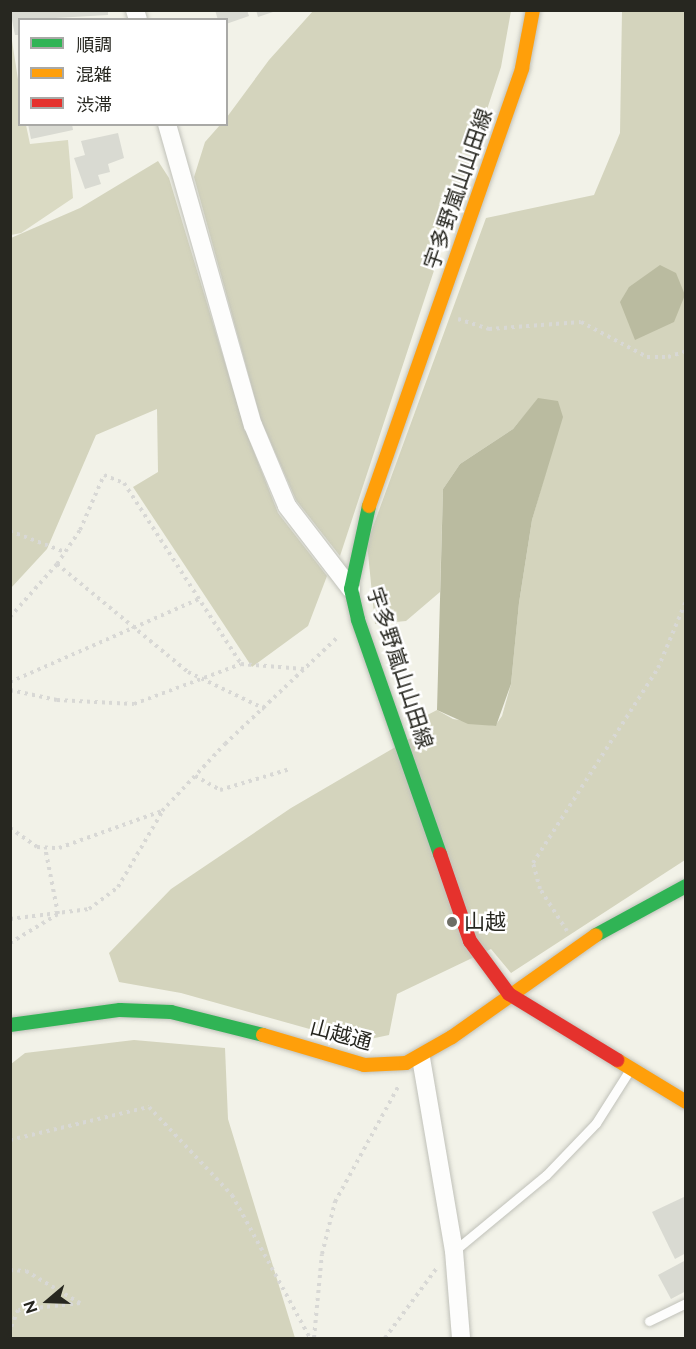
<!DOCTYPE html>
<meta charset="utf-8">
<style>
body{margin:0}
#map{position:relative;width:696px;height:1349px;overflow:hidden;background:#f2f2e8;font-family:Raleway,"Noto Sans JP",sans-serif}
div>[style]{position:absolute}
.green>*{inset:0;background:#dadac3}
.forest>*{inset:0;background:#d4d4bd}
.water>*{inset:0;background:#babba0}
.building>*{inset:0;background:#d9dad2}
.path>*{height:4px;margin-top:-2px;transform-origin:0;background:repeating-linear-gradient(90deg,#d8d8d5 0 3px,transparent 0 7.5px)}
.roads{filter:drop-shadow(0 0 2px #c0c1b9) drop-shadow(0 0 2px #c0c1b9)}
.lane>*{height:9px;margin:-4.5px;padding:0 4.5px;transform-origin:4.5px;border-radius:4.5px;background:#fdfdfc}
.street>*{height:18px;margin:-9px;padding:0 9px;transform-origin:9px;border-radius:9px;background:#fdfdfc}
.fast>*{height:14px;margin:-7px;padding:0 7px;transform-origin:7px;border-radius:7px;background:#30b455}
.slow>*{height:14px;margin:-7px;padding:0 7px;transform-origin:7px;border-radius:7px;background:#ff9f0a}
.jam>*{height:14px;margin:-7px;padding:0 7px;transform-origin:7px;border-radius:7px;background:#e5322d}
.dots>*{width:16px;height:16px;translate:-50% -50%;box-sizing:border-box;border:3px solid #fff;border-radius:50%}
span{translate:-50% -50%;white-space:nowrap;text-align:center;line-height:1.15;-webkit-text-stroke:5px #fff;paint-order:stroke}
.street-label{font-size:21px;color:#272720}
.poi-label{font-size:21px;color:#272720}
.left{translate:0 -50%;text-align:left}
.frame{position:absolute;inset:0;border:12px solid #272720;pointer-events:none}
.legend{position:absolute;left:18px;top:18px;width:210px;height:108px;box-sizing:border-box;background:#fff;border:2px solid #a9a9a6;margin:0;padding:8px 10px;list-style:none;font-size:18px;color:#272720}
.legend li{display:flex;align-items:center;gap:12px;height:30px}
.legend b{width:30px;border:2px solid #a9a9a6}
.north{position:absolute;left:18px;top:1271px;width:60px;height:60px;-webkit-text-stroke:4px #fff;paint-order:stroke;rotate:251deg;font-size:16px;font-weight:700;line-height:24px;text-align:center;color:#272720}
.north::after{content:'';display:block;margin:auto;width:21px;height:27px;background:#272720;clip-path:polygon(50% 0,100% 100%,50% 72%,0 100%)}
</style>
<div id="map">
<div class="green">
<div style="clip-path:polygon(11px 34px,19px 86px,20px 124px,26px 125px,30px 144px,68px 140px,73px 198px,21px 233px,11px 235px)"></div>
</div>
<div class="forest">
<div style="clip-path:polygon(313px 11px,511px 11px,501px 67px,340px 556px,296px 500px,261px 420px,194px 177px,205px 142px,220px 125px,226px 124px,227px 117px,269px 60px)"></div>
<div style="clip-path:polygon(622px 11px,685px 11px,685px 860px,511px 973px,491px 949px,397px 994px,389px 1035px,356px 1042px,181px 993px,119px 982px,109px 953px,171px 889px,291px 808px,416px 735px,412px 723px,437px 710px,453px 719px,495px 726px,502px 716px,511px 684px,519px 603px,532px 520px,553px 447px,538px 399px,513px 429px,460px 464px,443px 489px,440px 592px,406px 621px,375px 624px,367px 543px,486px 218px,594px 195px,620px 133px)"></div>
<div style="clip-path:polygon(158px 161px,169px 178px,245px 429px,278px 513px,327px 576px,308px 626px,252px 667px,133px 487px,158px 472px,157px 409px,96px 435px,47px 549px,11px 588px,11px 238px,80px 208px)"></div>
<div style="clip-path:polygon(134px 1040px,225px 1048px,228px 1119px,295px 1338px,11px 1338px,11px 1064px,25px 1053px)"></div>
</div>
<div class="water">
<div style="clip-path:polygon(660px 265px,676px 273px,685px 295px,674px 322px,635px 340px,620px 302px,629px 287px)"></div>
<div style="clip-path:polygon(538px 398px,558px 401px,563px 417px,532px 520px,519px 603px,511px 684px,496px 726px,468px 724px,437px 710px,443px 489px,460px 464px,513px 429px)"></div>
</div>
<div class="building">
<div style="clip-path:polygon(10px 10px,108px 10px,108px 15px,20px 20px,20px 35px,15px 35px)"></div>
<div style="clip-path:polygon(215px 10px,247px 10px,249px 16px,226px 24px,226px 20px,218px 20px)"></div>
<div style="clip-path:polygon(256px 10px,275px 10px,276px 11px,258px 17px)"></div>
<div style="clip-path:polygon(28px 124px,72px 124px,73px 130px,31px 139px)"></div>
<div style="clip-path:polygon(118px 133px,124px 158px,108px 164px,110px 172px,98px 175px,101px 184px,85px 189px,74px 158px,85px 155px,81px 141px)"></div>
<div style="clip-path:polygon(686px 1196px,686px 1253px,675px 1259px,652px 1212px)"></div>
<div style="clip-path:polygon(686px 1260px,686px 1291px,671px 1299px,658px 1275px)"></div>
</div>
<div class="path">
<div style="left:458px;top:319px;width:33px;rotate:18deg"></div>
<div style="left:489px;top:329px;width:92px;rotate:-4.4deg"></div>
<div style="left:581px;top:322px;width:75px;rotate:27.9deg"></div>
<div style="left:647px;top:357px;width:21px"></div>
<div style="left:668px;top:357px;width:19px;rotate:-18deg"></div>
<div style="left:10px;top:531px;width:59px;rotate:20.9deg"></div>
<div style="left:57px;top:564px;width:170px;rotate:39.5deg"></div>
<div style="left:188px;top:672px;width:85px;rotate:25.7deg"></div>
<div style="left:10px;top:617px;width:71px;rotate:-48.4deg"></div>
<div style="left:57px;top:564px;width:41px;rotate:-55.9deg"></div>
<div style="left:80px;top:530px;width:60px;rotate:-66.4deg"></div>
<div style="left:104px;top:475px;width:22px;rotate:22deg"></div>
<div style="left:124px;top:483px;width:216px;rotate:57.1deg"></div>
<div style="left:10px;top:682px;width:206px;rotate:-23.7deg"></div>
<div style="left:10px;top:690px;width:48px;rotate:12deg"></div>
<div style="left:57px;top:700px;width:77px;rotate:3deg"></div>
<div style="left:134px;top:704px;width:114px;rotate:-20.5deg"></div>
<div style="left:241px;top:664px;width:63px;rotate:4.5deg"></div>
<div style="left:195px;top:776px;width:29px;rotate:29deg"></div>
<div style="left:220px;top:790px;width:73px;rotate:-16.7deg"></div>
<div style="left:10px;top:828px;width:33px;rotate:35deg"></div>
<div style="left:37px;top:847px;width:22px;rotate:3deg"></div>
<div style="left:59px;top:848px;width:109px;rotate:-19.8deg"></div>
<div style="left:162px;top:811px;width:92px;rotate:-46.8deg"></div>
<div style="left:225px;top:744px;width:157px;rotate:-43.5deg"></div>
<div style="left:10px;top:919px;width:80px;rotate:-7.2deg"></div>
<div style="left:89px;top:909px;width:36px;rotate:-37deg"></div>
<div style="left:118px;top:887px;width:87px;rotate:-59.6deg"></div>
<div style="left:567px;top:931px;width:50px;rotate:-122.7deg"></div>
<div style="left:540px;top:889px;width:27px;rotate:-105deg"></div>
<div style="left:533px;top:863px;width:232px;rotate:-57.3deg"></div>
<div style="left:658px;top:668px;width:73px;rotate:-67.3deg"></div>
<div style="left:10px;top:943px;width:56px;rotate:-31.1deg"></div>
<div style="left:58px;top:914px;width:68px;rotate:-101deg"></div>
<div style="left:10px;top:1140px;width:143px;rotate:-13.4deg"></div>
<div style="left:149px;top:1107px;width:121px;rotate:46.7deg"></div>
<div style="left:232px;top:1195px;width:163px;rotate:61.4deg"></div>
<div style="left:10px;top:1270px;width:16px;rotate:4deg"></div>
<div style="left:26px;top:1271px;width:63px;rotate:30.7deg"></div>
<div style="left:80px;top:1303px;width:62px;rotate:173.6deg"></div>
<div style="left:18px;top:1310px;width:22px;rotate:112deg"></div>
<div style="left:314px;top:1338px;width:84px;rotate:-84.6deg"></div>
<div style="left:322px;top:1254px;width:54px;rotate:-76deg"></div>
<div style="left:335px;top:1202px;width:133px;rotate:-61.3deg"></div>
<div style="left:385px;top:1338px;width:86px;rotate:-53.5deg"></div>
</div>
<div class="roads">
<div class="lane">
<div style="left:454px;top:1251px;width:119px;rotate:-39.6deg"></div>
<div style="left:546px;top:1175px;width:72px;rotate:-46.1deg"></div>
<div style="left:596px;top:1123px;width:62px;rotate:-57.6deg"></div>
<div style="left:649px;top:1321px;width:41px;rotate:-25.9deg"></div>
</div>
<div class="street">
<div style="left:135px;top:10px;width:10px;rotate:73deg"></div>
<div style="left:167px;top:124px;width:313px;rotate:74.1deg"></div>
<div style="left:253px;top:425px;width:88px;rotate:67.2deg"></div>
<div style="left:287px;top:506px;width:105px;rotate:52.4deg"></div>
<div style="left:421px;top:1058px;width:196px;rotate:80.3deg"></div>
<div style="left:454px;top:1251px;width:87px;rotate:85.4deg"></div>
</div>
<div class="fast">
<div style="left:369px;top:506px;width:85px;rotate:102.2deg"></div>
<div style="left:351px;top:589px;width:32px;rotate:77deg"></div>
<div style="left:358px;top:620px;width:248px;rotate:70.7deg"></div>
<div style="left:596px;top:935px;width:102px;rotate:-28.6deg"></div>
<div style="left:10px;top:1025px;width:111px;rotate:-7.8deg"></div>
<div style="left:120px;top:1010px;width:51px;rotate:2.2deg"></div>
<div style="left:171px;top:1012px;width:95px;rotate:14deg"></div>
</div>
<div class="slow">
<div style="left:369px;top:506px;width:464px;rotate:-70.7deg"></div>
<div style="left:522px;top:68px;width:59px;rotate:-79.3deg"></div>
<div style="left:263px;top:1035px;width:105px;rotate:16.5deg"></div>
<div style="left:364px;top:1065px;width:42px;rotate:-2.7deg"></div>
<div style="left:406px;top:1063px;width:53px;rotate:-29.5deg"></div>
<div style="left:452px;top:1037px;width:176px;rotate:-35.3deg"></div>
<div style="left:617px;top:1060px;width:81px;rotate:31.3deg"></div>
</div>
<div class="jam">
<div style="left:440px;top:854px;width:92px;rotate:71deg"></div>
<div style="left:470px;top:941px;width:66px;rotate:53.7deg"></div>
<div style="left:509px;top:994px;width:127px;rotate:31.4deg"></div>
</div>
</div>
<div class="dots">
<div style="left:452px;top:922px;background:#6e6e66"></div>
</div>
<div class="street-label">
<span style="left:458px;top:189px;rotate:-71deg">宇多野嵐山山田線</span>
<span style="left:400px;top:668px;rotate:72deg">宇多野嵐山山田線</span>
<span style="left:341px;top:1035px;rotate:15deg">山越通</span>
</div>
<div class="poi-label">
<span class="left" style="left:464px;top:922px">山越</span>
</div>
<div class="frame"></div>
<ul class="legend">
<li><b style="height:8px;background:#30b455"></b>順調</li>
<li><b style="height:8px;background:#ff9f0a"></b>混雑</li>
<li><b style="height:8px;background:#e5322d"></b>渋滞</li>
</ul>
<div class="north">N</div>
</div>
